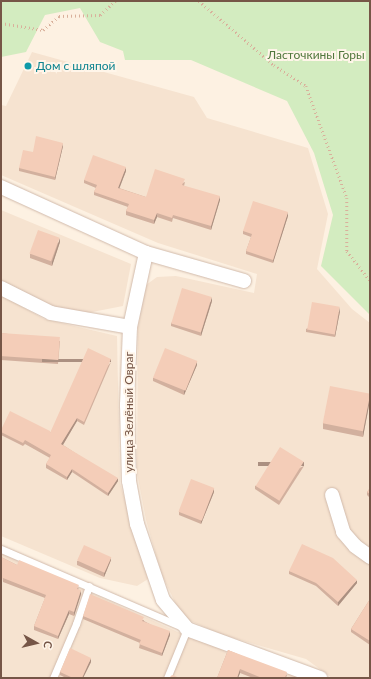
<!DOCTYPE html>
<meta charset="utf-8">
<style>
body{margin:0}
#map{position:relative;width:371px;height:679px;overflow:hidden;background:#fdf1e2;font-family:Lato,sans-serif}
div>[style]{position:absolute}
.residential>*{inset:0;background:#f6e3d0}
.green>*{inset:0;background:#d3ecc0}
.path>*{height:2.5px;margin-top:-1.25px;transform-origin:0;background:repeating-linear-gradient(90deg,#d9b09b 0 1px,transparent 0 4px)}
.roads{filter:drop-shadow(0 0 1px #d1baab) drop-shadow(0 0 1px #d1baab)}
.service>*{height:7px;margin:-3.5px;padding:0 3.5px;transform-origin:3.5px;border-radius:3.5px;background:#fff}
.minor>*{height:14px;margin:-7px;padding:0 7px;transform-origin:7px;border-radius:7px;background:#fff}
.wall>*{inset:0;background:#d2b09e}
.shaded-wall>*{inset:0;background:#ab9081;transform-origin:0 0}
.building>*{inset:0;background:#f4cdb8;transform-origin:0 0}
.dots>*{width:11px;height:11px;translate:-50% -50%;box-sizing:border-box;border:2px solid #fff5e9;border-radius:50%}
span{translate:-50% -50%;white-space:nowrap;text-align:center;line-height:1.15;-webkit-text-stroke:4px #fff5e9;paint-order:stroke}
.park-label{font-size:12px;color:#50773c}
.culture-label{font-size:12px;color:#0d838f}
.left{translate:0 -50%;text-align:left}
.street-label{font-size:12px;color:#765647}
.frame{position:absolute;inset:0;border:2px solid #765647;pointer-events:none}
.north{position:absolute;left:16px;top:623px;width:40px;height:40px;-webkit-text-stroke:3px #fff5e9;paint-order:stroke;rotate:98deg;font-size:11px;font-weight:700;line-height:16px;text-align:center;color:#765647}
.north::after{content:'';display:block;margin:auto;width:14px;height:18px;background:#765647;clip-path:polygon(50% 0,100% 100%,50% 72%,0 100%)}
</style>
<div id="map">
<div class="residential">
<div style="clip-path:polygon(32px 52px,194px 97px,207px 118px,308px 148px,328px 214px,317px 269px,352px 309px,370px 323px,370px 678px,332px 678px,306px 659px,220px 634px,182px 617px,161px 573px,146px 520px,137px 473px,138px 327px,146px 285px,157px 277px,176px 276px,254px 293px,257px 274px,158px 243px,1px 175px,1px 105px,6px 106px)"></div>
<div style="clip-path:polygon(1px 210px,131px 264px,123px 306px,87px 313px,51px 306px,1px 280px)"></div>
<div style="clip-path:polygon(1px 295px,44px 319px,117px 336px,120px 483px,148px 579px,137px 586px,100px 578px,1px 536px)"></div>
<div style="clip-path:polygon(1px 552px,178px 632px,307px 678px,1px 678px)"></div>
</div>
<div class="green">
<div style="clip-path:polygon(1px 1px,370px 1px,370px 315px,321px 266px,333px 215px,314px 153px,287px 101px,191px 60px,125px 60px,123px 51px,100px 42px,80px 8px,45px 15px,26px 52px,1px 57px)"></div>
</div>
<div class="path">
<div style="left:199px;top:1px;width:99px;rotate:40.5deg"></div>
<div style="left:274px;top:65px;width:38px;rotate:33deg"></div>
<div style="left:306px;top:86px;width:119px;rotate:69.9deg"></div>
<div style="left:347px;top:198px;width:53px;rotate:90deg"></div>
<div style="left:347px;top:251px;width:37px;rotate:52deg"></div>
<div style="left:1px;top:23px;width:43px;rotate:9.5deg"></div>
<div style="left:43px;top:30px;width:21px;rotate:-41deg"></div>
<div style="left:59px;top:16px;width:41px;rotate:-1.4deg"></div>
<div style="left:100px;top:15px;width:21px;rotate:-43deg"></div>
</div>
<div class="roads">
<div class="service">
<div style="left:1px;top:549px;width:202px;rotate:23.3deg"></div>
<div style="left:187px;top:629px;width:53px;rotate:112.2deg"></div>
<div style="left:53px;top:678px;width:59px;rotate:-66.9deg"></div>
<div style="left:76px;top:624px;width:40px;rotate:-71.1deg"></div>
</div>
<div class="minor">
<div style="left:1px;top:187px;width:159px;rotate:24.5deg"></div>
<div style="left:146px;top:253px;width:102px;rotate:15.9deg"></div>
<div style="left:146px;top:253px;width:76px;rotate:102.2deg"></div>
<div style="left:130px;top:327px;width:78px;rotate:92.2deg"></div>
<div style="left:127px;top:405px;width:76px;rotate:88.5deg"></div>
<div style="left:129px;top:481px;width:44px;rotate:79.5deg"></div>
<div style="left:137px;top:524px;width:80px;rotate:71.1deg"></div>
<div style="left:163px;top:600px;width:38px;rotate:50deg"></div>
<div style="left:187px;top:629px;width:142px;rotate:20.2deg"></div>
<div style="left:1px;top:288px;width:56px;rotate:26.6deg"></div>
<div style="left:51px;top:313px;width:80px;rotate:10deg"></div>
<div style="left:332px;top:495px;width:39px;rotate:73deg"></div>
<div style="left:343px;top:532px;width:18px;rotate:49deg"></div>
<div style="left:355px;top:546px;width:19px;rotate:36deg"></div>
</div>
</div>
<div class="wall">
<div style="clip-path:polygon(63px 146px,55px 180px,19px 171px,19px 168px,33px 152px)"></div>
<div style="clip-path:polygon(126px 171px,119px 188px,146px 197px,185px 182px,184px 186px,220px 200px,211px 230px,173px 218px,172px 222px,157px 217px,154px 224px,126px 215px,126px 211px,128px 207px,94px 195px,94px 192px,96px 188px,84px 183px,84px 180px)"></div>
<div style="clip-path:polygon(288px 216px,273px 263px,246px 254px,246px 251px,251px 237px,243px 234px,243px 231px)"></div>
<div style="clip-path:polygon(60px 242px,52px 266px,30px 258px,30px 254px)"></div>
<div style="clip-path:polygon(212px 301px,201px 336px,171px 326px,171px 323px)"></div>
<div style="clip-path:polygon(340px 311px,335px 337px,306px 332px,306px 329px)"></div>
<div style="clip-path:polygon(1px 333px,60px 341px,58px 364px,1px 360px)"></div>
<div style="clip-path:polygon(111px 362px,84px 425px,77px 421px,63px 445px,118px 481px,108px 496px,72px 472px,67px 480px,46px 468px,46px 464px,50px 458px,25px 444px,23px 446px,1px 435px,1px 430px,50px 433px)"></div>
<div style="clip-path:polygon(197px 365px,184px 395px,153px 381px,153px 378px)"></div>
<div style="clip-path:polygon(370px 400px,363px 437px,323px 429px,323px 423px)"></div>
<div style="clip-path:polygon(304px 466px,279px 505px,255px 489px,255px 486px)"></div>
<div style="clip-path:polygon(370px 488px,370px 498px,367px 495px,367px 492px)"></div>
<div style="clip-path:polygon(214px 492px,201px 524px,179px 515px,179px 512px)"></div>
<div style="clip-path:polygon(1px 557px,17px 565px,79px 588px,78px 589px,81px 594px,74px 616px,69px 614px,58px 639px,34px 630px,34px 626px,45px 598px,3px 582px)"></div>
<div style="clip-path:polygon(111px 560px,104px 577px,77px 565px,77px 561px)"></div>
<div style="clip-path:polygon(289px 571px,357px 583px,338px 606px,316px 586px,289px 574px)"></div>
<div style="clip-path:polygon(370px 599px,370px 645px,351px 632px,351px 629px)"></div>
<div style="clip-path:polygon(83px 616px,144px 620px,144px 621px,170px 635px,162px 656px,139px 648px,140px 643px,83px 619px)"></div>
<div style="clip-path:polygon(228px 650px,287px 675px,286px 678px,253px 678px,240px 673px,238px 678px,217px 678px)"></div>
<div style="clip-path:polygon(91px 662px,83px 678px,66px 678px,60px 675px,60px 672px)"></div>
</div>
<div class="shaded-wall">
<div style="clip-path:polygon(63px 143px,63px 146px,55px 180px,55px 177px)"></div>
<div style="clip-path:polygon(126px 167px,126px 171px,118px 192px,118px 188px)"></div>
<div style="clip-path:polygon(220px 196px,220px 200px,211px 230px,211px 226px)"></div>
<div style="clip-path:polygon(288px 212px,288px 216px,273px 263px,273px 260px)"></div>
<div style="clip-path:polygon(157px 213px,157px 217px,154px 224px,154px 220px)"></div>
<div style="clip-path:polygon(60px 238px,60px 242px,52px 266px,52px 262px)"></div>
<div style="clip-path:polygon(212px 297px,212px 301px,201px 336px,201px 332px)"></div>
<div style="clip-path:polygon(340px 307px,340px 311px,335px 337px,335px 334px)"></div>
<div style="left:111px;top:359px;width:3px;height:69px;rotate:90deg"></div>
<div style="clip-path:polygon(197px 361px,197px 365px,184px 395px,184px 391px)"></div>
<div style="clip-path:polygon(370px 394px,370px 400px,363px 437px,363px 430px)"></div>
<div style="clip-path:polygon(77px 418px,77px 421px,61px 448px,61px 444px)"></div>
<div style="left:304px;top:462px;width:4px;height:46px;rotate:90deg"></div>
<div style="clip-path:polygon(72px 469px,72px 472px,67px 480px,67px 477px)"></div>
<div style="clip-path:polygon(118px 478px,118px 481px,108px 496px,108px 493px)"></div>
<div style="clip-path:polygon(214px 488px,214px 492px,201px 524px,201px 520px)"></div>
<div style="clip-path:polygon(111px 557px,111px 560px,104px 577px,104px 573px)"></div>
<div style="clip-path:polygon(357px 580px,357px 583px,338px 606px,338px 602px)"></div>
<div style="clip-path:polygon(81px 590px,81px 594px,74px 616px,74px 612px)"></div>
<div style="clip-path:polygon(69px 610px,69px 614px,58px 639px,58px 636px)"></div>
<div style="clip-path:polygon(170px 631px,170px 635px,162px 656px,162px 653px)"></div>
<div style="clip-path:polygon(91px 658px,91px 662px,83px 678px,82px 678px)"></div>
<div style="clip-path:polygon(240px 669px,240px 673px,238px 678px,237px 678px)"></div>
</div>
<div class="building">
<div style="clip-path:polygon(36px 136px,63px 143px,55px 177px,19px 168px,23px 150px,33px 152px)"></div>
<div style="clip-path:polygon(93px 155px,126px 167px,118px 188px,146px 197px,155px 169px,185px 179px,182px 185px,220px 196px,211px 226px,173px 215px,172px 218px,157px 213px,154px 220px,126px 211px,129px 204px,94px 192px,97px 185px,84px 180px)"></div>
<div style="clip-path:polygon(253px 201px,288px 212px,273px 260px,246px 251px,252px 234px,243px 231px)"></div>
<div style="left:38px;top:230px;width:23px;height:25px;rotate:20deg"></div>
<div style="left:182px;top:288px;width:31px;height:37px;rotate:17deg"></div>
<div style="left:312px;top:302px;width:28px;height:28px;rotate:10deg"></div>
<div style="left:1px;top:333px;width:59px;height:23px;rotate:4deg"></div>
<div style="clip-path:polygon(88px 348px,111px 359px,84px 422px,77px 418px,61px 444px,118px 478px,108px 493px,72px 469px,67px 477px,46px 464px,51px 455px,25px 440px,23px 443px,1px 432px,1px 430px,10px 411px,50px 431px,50px 433px)"></div>
<div style="left:165px;top:348px;width:35px;height:32px;rotate:22deg"></div>
<div style="left:330px;top:386px;width:41px;height:38px;rotate:11deg"></div>
<div style="left:280px;top:447px;width:28px;height:46px;rotate:32deg"></div>
<div style="left:191px;top:479px;width:25px;height:35px;rotate:21deg"></div>
<div style="clip-path:polygon(370px 488px,370px 494px,367px 492px)"></div>
<div style="clip-path:polygon(302px 544px,333px 558px,357px 580px,338px 602px,316px 583px,289px 571px)"></div>
<div style="left:84px;top:545px;width:30px;height:17px;rotate:24deg"></div>
<div style="clip-path:polygon(1px 557px,17px 565px,19px 560px,79px 585px,77px 589px,81px 590px,74px 612px,69px 610px,58px 636px,34px 626px,46px 595px,3px 578px,1px 582px)"></div>
<div style="clip-path:polygon(90px 594px,144px 617px,142px 621px,170px 631px,162px 653px,139px 644px,141px 640px,83px 616px)"></div>
<div style="clip-path:polygon(370px 599px,370px 641px,351px 629px)"></div>
<div style="clip-path:polygon(70px 648px,91px 658px,82px 678px,73px 678px,60px 672px)"></div>
<div style="clip-path:polygon(228px 650px,287px 672px,285px 678px,262px 678px,240px 669px,237px 678px,217px 678px)"></div>
<div style="clip-path:polygon(172px 675px,180px 678px,169px 678px)"></div>
</div>
<div class="dots">
<div style="left:28px;top:66px;background:#0f9aa8"></div>
</div>
<div class="park-label">
<span style="left:316px;top:55px">Ласточкины Горы</span>
</div>
<div class="culture-label">
<span class="left" style="left:36px;top:66px">Дом с шляпой</span>
</div>
<div class="street-label">
<span style="left:129px;top:412px;rotate:-90deg">улица Зелёный Овраг</span>
</div>
<div class="frame"></div>
<div class="north">С</div>
</div>
